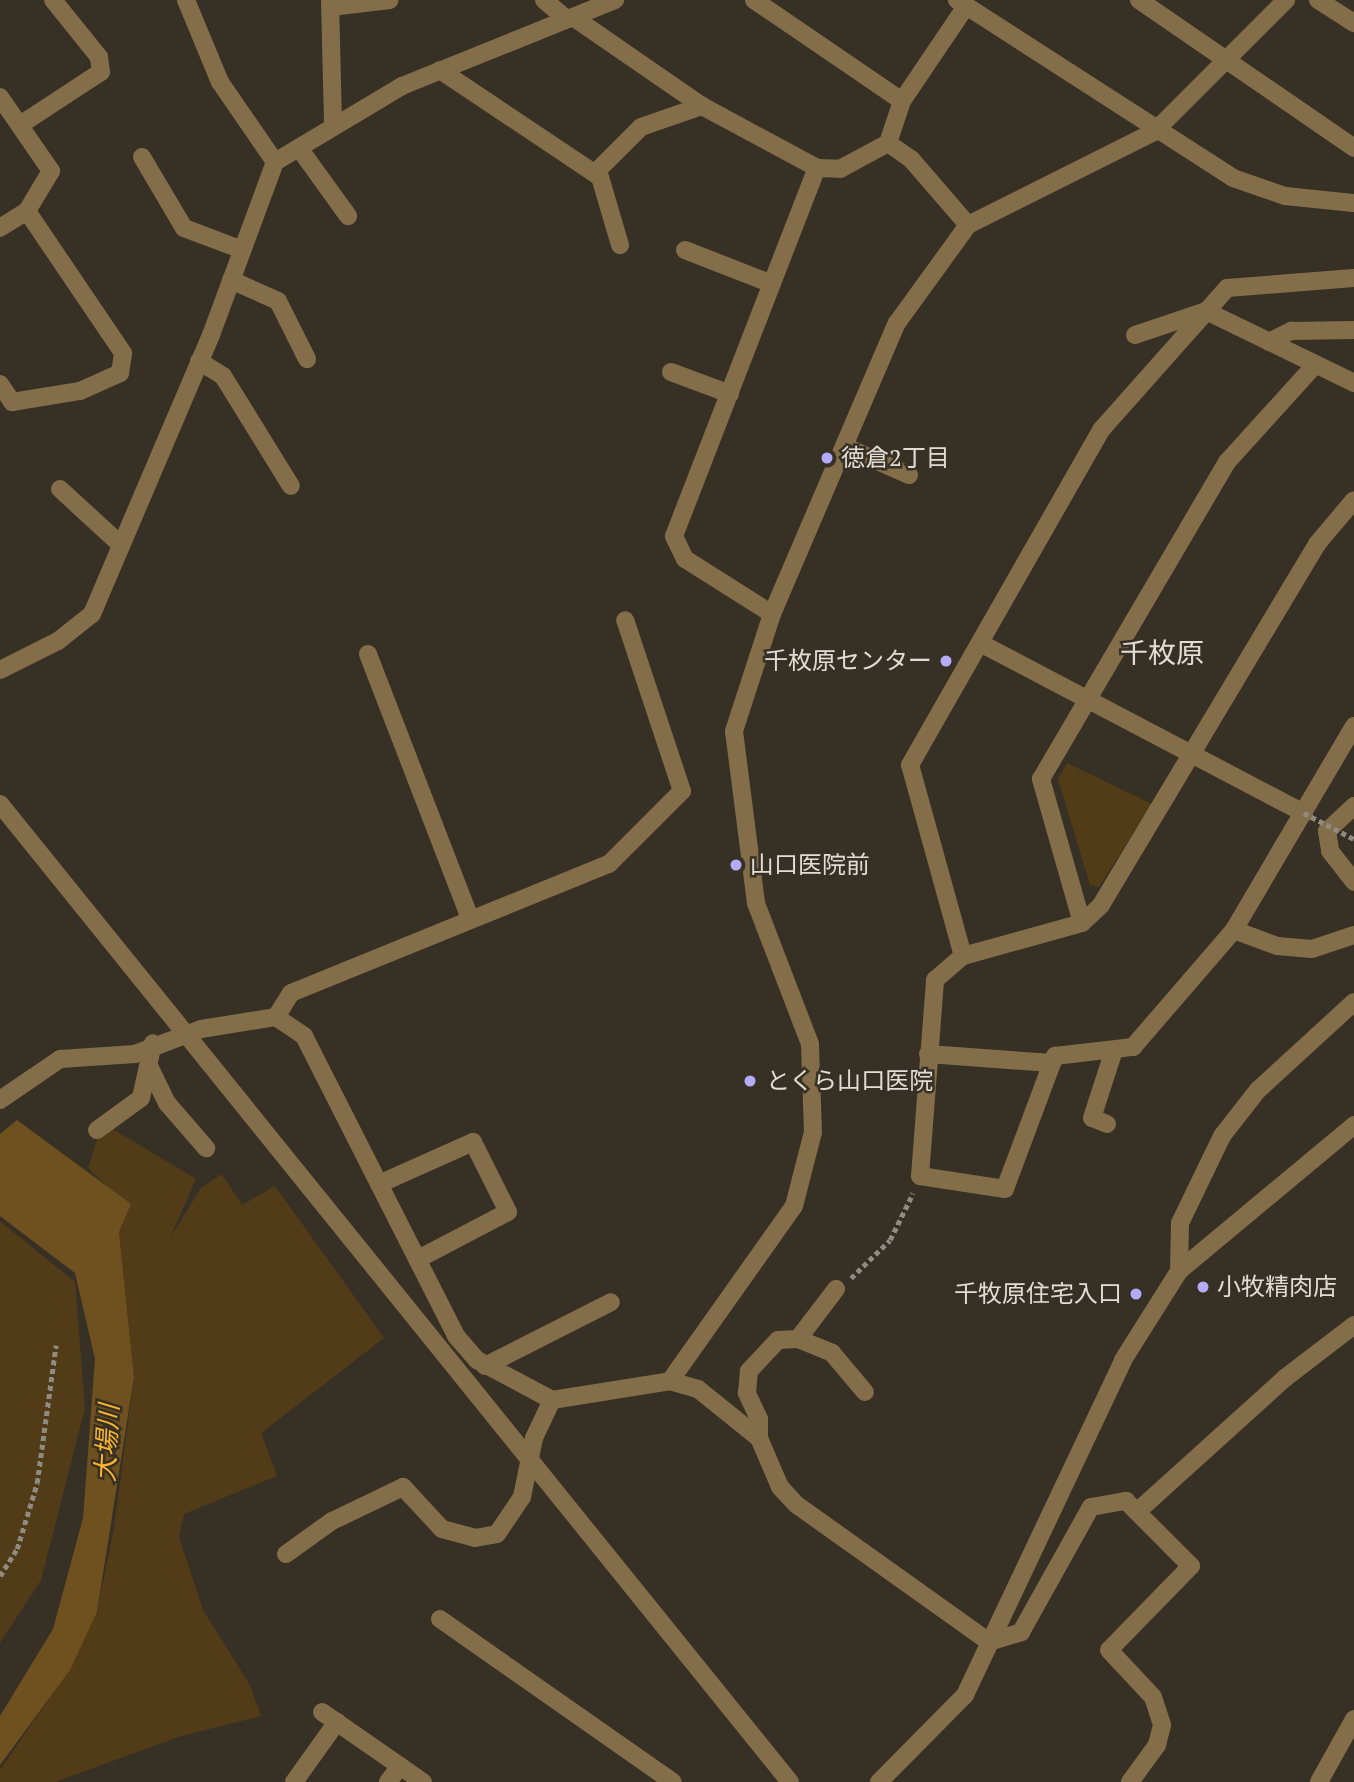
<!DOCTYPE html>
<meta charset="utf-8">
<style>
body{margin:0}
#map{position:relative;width:1354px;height:1782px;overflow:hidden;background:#373025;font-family:"PT Serif","Noto Sans JP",serif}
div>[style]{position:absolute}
.green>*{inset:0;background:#523c17}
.water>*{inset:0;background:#6e511e}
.path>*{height:4.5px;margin-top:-2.25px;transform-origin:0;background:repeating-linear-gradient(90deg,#908b82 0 5px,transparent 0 8.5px)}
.minor>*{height:18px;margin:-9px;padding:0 9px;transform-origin:9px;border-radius:9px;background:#846e4a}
.path-bridge>*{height:4.5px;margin-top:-2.25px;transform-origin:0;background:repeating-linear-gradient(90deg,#908b82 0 5px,transparent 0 8.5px)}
.dots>*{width:19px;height:19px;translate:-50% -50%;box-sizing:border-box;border:4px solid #373025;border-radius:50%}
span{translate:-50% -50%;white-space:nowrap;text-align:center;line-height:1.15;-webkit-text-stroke:5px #373025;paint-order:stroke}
.poi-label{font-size:24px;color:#e1ddd6}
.left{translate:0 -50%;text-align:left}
.right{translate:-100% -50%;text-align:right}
.water-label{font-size:26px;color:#fab42d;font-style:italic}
.quarter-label{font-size:28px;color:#e1ddd6}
</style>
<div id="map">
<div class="green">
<div style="clip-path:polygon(1067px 763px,1152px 804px,1099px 887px,1090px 885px,1058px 779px)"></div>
<div style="clip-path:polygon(111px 1128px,196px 1179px,170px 1238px,201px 1188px,222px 1174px,242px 1205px,275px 1186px,384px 1338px,261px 1433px,277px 1476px,184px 1514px,179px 1537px,203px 1610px,250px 1685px,261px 1716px,181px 1736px,55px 1782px,0 1782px,0 1770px,71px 1667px,97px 1612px,114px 1528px,134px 1377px,119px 1232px,129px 1208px,88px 1168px,97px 1140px)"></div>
<div style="clip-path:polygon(0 1221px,75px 1282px,85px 1408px,41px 1580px,0 1643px)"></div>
</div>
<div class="water">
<div style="clip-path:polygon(17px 1120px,131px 1204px,119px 1232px,134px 1377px,97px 1612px,70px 1670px,0 1765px,0 1716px,53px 1629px,83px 1518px,95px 1359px,75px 1273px,0 1216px,0 1134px)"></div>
</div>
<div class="path">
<div style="left:851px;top:1278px;width:54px;rotate:-44.3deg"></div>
<div style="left:890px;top:1240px;width:52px;rotate:-63.9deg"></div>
<div style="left:0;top:1576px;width:32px;rotate:-58deg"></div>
<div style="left:17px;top:1549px;width:69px;rotate:-73.1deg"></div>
<div style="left:37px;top:1483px;width:139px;rotate:-82.2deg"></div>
</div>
<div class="minor">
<div style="left:186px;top:0;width:89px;rotate:67.5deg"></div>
<div style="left:220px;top:82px;width:97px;rotate:55.5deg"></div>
<div style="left:330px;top:0;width:126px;rotate:88.6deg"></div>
<div style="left:544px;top:0;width:30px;rotate:40deg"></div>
<div style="left:754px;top:0;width:179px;rotate:34.3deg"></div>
<div style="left:957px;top:0;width:328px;rotate:32.8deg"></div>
<div style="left:1233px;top:178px;width:55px;rotate:19.1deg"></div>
<div style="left:1285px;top:196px;width:69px;rotate:5.8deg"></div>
<div style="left:1139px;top:0;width:261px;rotate:34.5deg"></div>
<div style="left:1318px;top:0;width:43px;rotate:32.6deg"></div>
<div style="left:331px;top:7px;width:59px;rotate:-6.8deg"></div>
<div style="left:573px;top:17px;width:157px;rotate:34.6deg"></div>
<div style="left:702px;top:106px;width:131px;rotate:28.3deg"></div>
<div style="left:817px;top:168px;width:23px;rotate:2deg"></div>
<div style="left:840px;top:169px;width:55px;rotate:-28.4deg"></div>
<div style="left:888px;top:143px;width:44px;rotate:-71.6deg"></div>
<div style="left:902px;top:101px;width:115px;rotate:-56deg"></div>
<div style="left:440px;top:70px;width:192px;rotate:33.8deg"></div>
<div style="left:600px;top:177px;width:71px;rotate:73.6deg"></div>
<div style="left:0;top:97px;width:90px;rotate:55.4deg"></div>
<div style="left:51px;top:171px;width:47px;rotate:121deg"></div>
<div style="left:27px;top:211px;width:32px;rotate:148deg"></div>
<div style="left:23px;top:123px;width:93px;rotate:-33.2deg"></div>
<div style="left:101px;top:72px;width:15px;rotate:-98deg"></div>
<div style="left:99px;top:57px;width:73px;rotate:-128.9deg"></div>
<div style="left:888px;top:143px;width:28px;rotate:35deg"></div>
<div style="left:911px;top:159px;width:87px;rotate:49.2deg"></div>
<div style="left:299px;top:148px;width:84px;rotate:54.2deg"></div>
<div style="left:142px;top:157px;width:82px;rotate:59.4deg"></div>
<div style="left:184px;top:228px;width:60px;rotate:20.6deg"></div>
<div style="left:595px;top:173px;width:65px;rotate:-45deg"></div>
<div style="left:641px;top:127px;width:65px;rotate:-19deg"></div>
<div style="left:685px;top:250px;width:93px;rotate:21.3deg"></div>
<div style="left:231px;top:280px;width:51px;rotate:24.1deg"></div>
<div style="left:278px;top:301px;width:65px;rotate:63.4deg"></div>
<div style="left:1135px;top:335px;width:75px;rotate:-18.7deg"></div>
<div style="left:1206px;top:311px;width:165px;rotate:25.9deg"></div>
<div style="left:1269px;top:342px;width:25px;rotate:-27deg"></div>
<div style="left:1291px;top:331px;width:63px;rotate:-0.9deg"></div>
<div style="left:199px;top:361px;width:28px;rotate:32deg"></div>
<div style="left:223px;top:376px;width:129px;rotate:58.3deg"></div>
<div style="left:671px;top:372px;width:63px;rotate:20.4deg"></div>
<div style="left:0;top:384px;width:22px;rotate:56deg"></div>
<div style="left:12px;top:402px;width:69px;rotate:-9.2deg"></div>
<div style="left:80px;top:391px;width:44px;rotate:-24.2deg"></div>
<div style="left:120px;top:373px;width:20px;rotate:-81deg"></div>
<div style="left:123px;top:353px;width:171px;rotate:-124.1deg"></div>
<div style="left:846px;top:447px;width:69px;rotate:24deg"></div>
<div style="left:60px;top:489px;width:83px;rotate:42.6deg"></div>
<div style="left:772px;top:614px;width:103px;rotate:-147.7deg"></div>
<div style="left:685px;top:559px;width:25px;rotate:-116deg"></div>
<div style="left:674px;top:536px;width:395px;rotate:-68.8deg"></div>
<div style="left:980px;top:643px;width:366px;rotate:27.7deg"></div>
<div style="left:368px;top:654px;width:283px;rotate:68.9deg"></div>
<div style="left:0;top:670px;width:65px;rotate:-26.6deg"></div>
<div style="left:58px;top:641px;width:43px;rotate:-38.5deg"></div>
<div style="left:92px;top:614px;width:303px;rotate:-66.9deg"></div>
<div style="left:211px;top:335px;width:184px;rotate:-69.7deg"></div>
<div style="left:275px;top:162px;width:148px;rotate:-30.9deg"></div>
<div style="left:402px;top:86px;width:230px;rotate:-22deg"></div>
<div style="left:1354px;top:726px;width:237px;rotate:120.5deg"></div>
<div style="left:1234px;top:930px;width:46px;rotate:20.4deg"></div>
<div style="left:1277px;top:946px;width:35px;rotate:5deg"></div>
<div style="left:1312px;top:949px;width:44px;rotate:-18.4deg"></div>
<div style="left:0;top:804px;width:1257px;rotate:51.07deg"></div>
<div style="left:1354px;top:806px;width:37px;rotate:137deg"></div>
<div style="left:1327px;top:831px;width:20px;rotate:81deg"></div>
<div style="left:1330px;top:851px;width:39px;rotate:52deg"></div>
<div style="left:1082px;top:923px;width:150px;rotate:-105.9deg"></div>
<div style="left:1041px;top:779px;width:368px;rotate:-59.6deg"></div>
<div style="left:1227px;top:462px;width:132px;rotate:-47.8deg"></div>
<div style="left:963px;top:956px;width:198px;rotate:-105.5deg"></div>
<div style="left:910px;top:765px;width:386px;rotate:-60.3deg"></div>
<div style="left:1101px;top:430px;width:190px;rotate:-48.4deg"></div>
<div style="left:1227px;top:288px;width:127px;rotate:-4.5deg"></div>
<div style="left:276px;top:1017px;width:28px;rotate:-58deg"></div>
<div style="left:291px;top:993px;width:343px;rotate:-22.1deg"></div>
<div style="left:609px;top:864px;width:103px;rotate:-45deg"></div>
<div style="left:682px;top:791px;width:180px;rotate:-108.4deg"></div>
<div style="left:928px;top:1054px;width:124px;rotate:4.2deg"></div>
<div style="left:1052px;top:1063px;width:8px;rotate:-67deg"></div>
<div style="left:1055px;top:1056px;width:79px;rotate:-6.6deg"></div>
<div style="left:1133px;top:1047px;width:155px;rotate:-49.2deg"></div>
<div style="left:1052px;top:1063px;width:134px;rotate:110.5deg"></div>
<div style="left:1005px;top:1189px;width:86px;rotate:-171.3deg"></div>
<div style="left:920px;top:1176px;width:197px;rotate:-85.6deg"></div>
<div style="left:935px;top:980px;width:37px;rotate:-41deg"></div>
<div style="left:963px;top:956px;width:123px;rotate:-15.5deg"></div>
<div style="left:1082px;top:923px;width:26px;rotate:-43deg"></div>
<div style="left:1101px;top:905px;width:421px;rotate:-59.1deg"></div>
<div style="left:1317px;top:544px;width:57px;rotate:-49.9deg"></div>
<div style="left:149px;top:1066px;width:41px;rotate:64.1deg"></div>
<div style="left:167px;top:1103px;width:60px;rotate:49.1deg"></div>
<div style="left:0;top:1100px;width:73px;rotate:-34.3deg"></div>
<div style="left:60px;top:1059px;width:75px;rotate:-3.8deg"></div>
<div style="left:135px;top:1054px;width:71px;rotate:-20.7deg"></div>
<div style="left:201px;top:1029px;width:76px;rotate:-9.1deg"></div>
<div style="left:276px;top:1017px;width:34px;rotate:34deg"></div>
<div style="left:304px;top:1036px;width:336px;rotate:63.1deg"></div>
<div style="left:456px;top:1336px;width:32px;rotate:49deg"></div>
<div style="left:477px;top:1360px;width:85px;rotate:28.1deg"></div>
<div style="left:552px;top:1400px;width:120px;rotate:-9.1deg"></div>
<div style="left:670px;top:1381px;width:29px;rotate:16deg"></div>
<div style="left:698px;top:1389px;width:78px;rotate:38.8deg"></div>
<div style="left:759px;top:1438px;width:53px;rotate:66.8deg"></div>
<div style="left:780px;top:1487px;width:25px;rotate:47deg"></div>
<div style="left:797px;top:1505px;width:236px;rotate:35.5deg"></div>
<div style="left:989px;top:1642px;width:34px;rotate:-17deg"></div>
<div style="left:1021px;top:1632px;width:143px;rotate:-60.8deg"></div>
<div style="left:1091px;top:1507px;width:36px;rotate:-10deg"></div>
<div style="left:1126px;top:1501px;width:92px;rotate:45deg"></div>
<div style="left:1191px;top:1566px;width:117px;rotate:134.3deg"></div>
<div style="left:1109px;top:1650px;width:64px;rotate:46.9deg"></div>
<div style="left:1153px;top:1697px;width:29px;rotate:72deg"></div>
<div style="left:1162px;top:1725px;width:21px;rotate:104deg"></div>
<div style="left:1157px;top:1745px;width:46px;rotate:126.1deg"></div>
<div style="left:1107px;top:1124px;width:16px;rotate:-158deg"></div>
<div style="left:1092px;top:1118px;width:71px;rotate:-72.1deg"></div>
<div style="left:97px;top:1130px;width:54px;rotate:-36deg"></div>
<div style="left:141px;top:1098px;width:56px;rotate:-77.7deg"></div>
<div style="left:379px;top:1184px;width:103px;rotate:-24.1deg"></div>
<div style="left:473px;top:1142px;width:78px;rotate:63.4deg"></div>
<div style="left:508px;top:1212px;width:102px;rotate:152.4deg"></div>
<div style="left:1179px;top:1271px;width:48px;rotate:-88.8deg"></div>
<div style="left:1180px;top:1223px;width:97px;rotate:-64.2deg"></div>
<div style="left:1222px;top:1136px;width:58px;rotate:-52deg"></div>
<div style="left:1258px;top:1090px;width:130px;rotate:-42.5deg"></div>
<div style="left:798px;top:1339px;width:37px;rotate:22deg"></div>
<div style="left:832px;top:1353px;width:51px;rotate:49.8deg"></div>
<div style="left:485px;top:1366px;width:141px;rotate:-26.9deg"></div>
<div style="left:670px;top:1381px;width:214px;rotate:-54.7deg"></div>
<div style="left:794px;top:1206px;width:76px;rotate:-75.6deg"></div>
<div style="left:813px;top:1132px;width:88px;rotate:-92deg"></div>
<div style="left:810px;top:1044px;width:151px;rotate:-111deg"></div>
<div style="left:756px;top:903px;width:173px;rotate:-97.3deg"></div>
<div style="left:734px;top:731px;width:123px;rotate:-72deg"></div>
<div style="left:772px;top:614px;width:317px;rotate:-66.8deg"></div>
<div style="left:897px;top:323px;width:121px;rotate:-54.1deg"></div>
<div style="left:968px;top:225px;width:208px;rotate:-26.6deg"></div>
<div style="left:1154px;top:132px;width:187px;rotate:-45deg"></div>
<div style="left:759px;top:1438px;width:19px;rotate:-90deg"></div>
<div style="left:759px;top:1419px;width:29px;rotate:-115deg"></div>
<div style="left:747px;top:1393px;width:22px;rotate:-85deg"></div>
<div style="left:749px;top:1371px;width:42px;rotate:-46.9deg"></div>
<div style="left:778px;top:1340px;width:20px;rotate:-3deg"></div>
<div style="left:798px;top:1339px;width:63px;rotate:-52.8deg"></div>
<div style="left:1139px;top:1510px;width:197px;rotate:-42.1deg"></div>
<div style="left:1285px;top:1378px;width:87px;rotate:-37.5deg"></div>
<div style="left:286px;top:1554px;width:57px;rotate:-35.7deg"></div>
<div style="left:332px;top:1521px;width:79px;rotate:-25.6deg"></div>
<div style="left:403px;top:1487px;width:57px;rotate:47.1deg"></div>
<div style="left:442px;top:1529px;width:34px;rotate:15deg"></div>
<div style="left:475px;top:1538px;width:22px;rotate:-10deg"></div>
<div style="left:497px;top:1534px;width:45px;rotate:-56deg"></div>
<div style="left:522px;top:1497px;width:60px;rotate:-78.5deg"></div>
<div style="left:534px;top:1438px;width:42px;rotate:-64.7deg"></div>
<div style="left:440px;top:1619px;width:284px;rotate:35deg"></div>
<div style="left:322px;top:1712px;width:95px;rotate:34.7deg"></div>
<div style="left:294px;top:1782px;width:74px;rotate:-54.4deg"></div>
<div style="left:388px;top:1782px;width:20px;rotate:-53deg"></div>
<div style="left:400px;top:1766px;width:28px;rotate:35deg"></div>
<div style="left:879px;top:1782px;width:122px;rotate:-45.3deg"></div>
<div style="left:965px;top:1695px;width:370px;rotate:-64.7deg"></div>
<div style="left:1123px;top:1360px;width:105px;rotate:-57.8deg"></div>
<div style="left:1179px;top:1271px;width:228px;rotate:-39.8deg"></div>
<div style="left:1319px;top:1782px;width:72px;rotate:-60.9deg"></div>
</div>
<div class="path-bridge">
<div style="left:1304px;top:813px;width:56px;rotate:27.5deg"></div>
</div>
<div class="dots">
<div style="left:827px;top:458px;background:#b4acf9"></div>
<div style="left:946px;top:661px;background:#b4acf9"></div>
<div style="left:736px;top:865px;background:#b4acf9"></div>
<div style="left:750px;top:1081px;background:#b4acf9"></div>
<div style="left:1203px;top:1287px;background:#b4acf9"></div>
<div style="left:1136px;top:1294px;background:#b4acf9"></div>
</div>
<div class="poi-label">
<span class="left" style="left:841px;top:458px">徳倉2丁目</span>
<span class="right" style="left:932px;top:661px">千枚原センター</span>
<span class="left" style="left:750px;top:865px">山口医院前</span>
<span class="left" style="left:766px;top:1081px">とくら山口医院</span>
<span class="left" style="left:1217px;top:1287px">小牧精肉店</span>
<span class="right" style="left:1122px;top:1294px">千牧原住宅入口</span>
</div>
<div class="water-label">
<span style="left:107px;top:1443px;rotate:-87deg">大場川</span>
</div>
<div class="quarter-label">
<span style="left:1162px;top:653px">千枚原</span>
</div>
</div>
